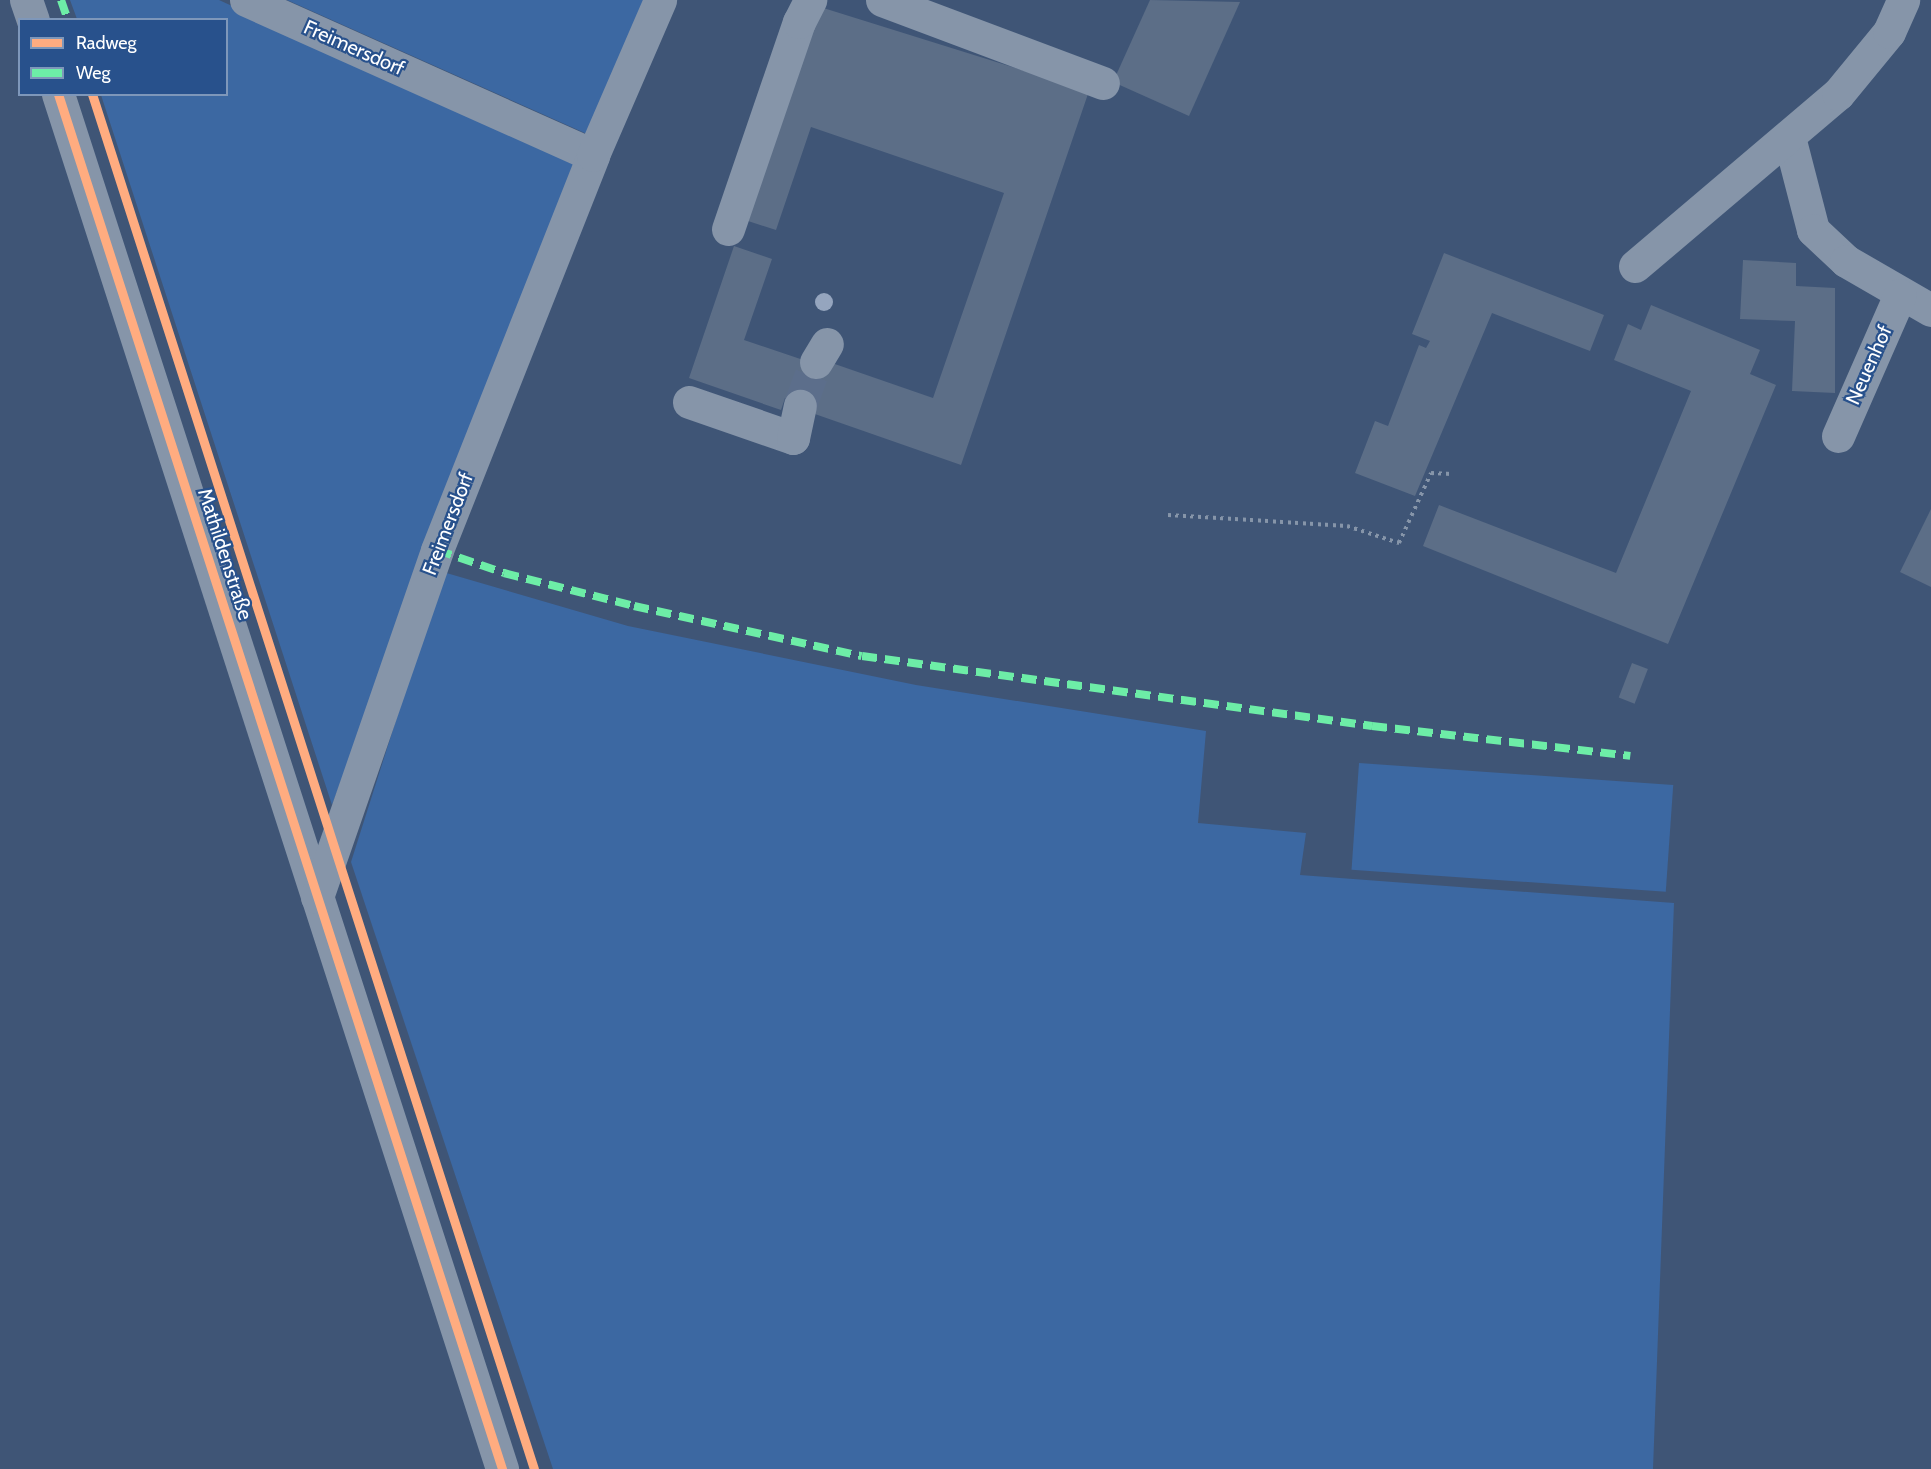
<!DOCTYPE html>
<meta charset="utf-8">
<style>
body{margin:0}
#map{position:relative;width:1931px;height:1469px;overflow:hidden;background:#3f5576;font-family:Cabin,sans-serif}
div>[style]{position:absolute}
.green>*{inset:0;background:#3c68a2;transform-origin:0 0}
.building>*{inset:0;background:#5c6e87;transform-origin:0 0}
.minor-tunnel>*{height:33px;margin-top:-16.5px;transform-origin:0;background:repeating-linear-gradient(90deg,#5c6e8b 0 33px,transparent 0 49px)}
.path>*{height:4px;margin-top:-2px;transform-origin:0;background:repeating-linear-gradient(90deg,#8695a9 0 3px,transparent 0 7.5px)}
.minor>*{height:33px;margin:-16.5px;padding:0 16.5px;transform-origin:16.5px;border-radius:16.5px;background:#8695a9}
.quiet>*{height:8px;margin-top:-4px;transform-origin:0;background:repeating-linear-gradient(90deg,#6deda7 0 15px,transparent 0 23px)}
.cycleway>*{height:9px;margin:-4.5px;padding:0 4.5px;transform-origin:4.5px;border-radius:4.5px;background:#ffac80}
.trees>*{width:18px;height:18px;margin:-9px;border-radius:50%;background:#95a5be}
span{translate:-50% -50%;white-space:nowrap;text-align:center;line-height:1.15;-webkit-text-stroke:4.5px #28518c;paint-order:stroke}
.street-label{font-size:20px;color:#fff}
.legend{position:absolute;left:18px;top:18px;width:210px;height:78px;box-sizing:border-box;background:#28518c;border:2px solid #7e97ba;margin:0;padding:8px 10px;list-style:none;font-size:18px;color:#fff}
.legend li{display:flex;align-items:center;gap:12px;height:30px}
.legend b{width:30px;border:2px solid #7e97ba}
</style>
<div id="map">
<div class="green">
<div style="clip-path:polygon(70px 0,219px 0,574px 162px,332px 805px,101px 95px,226px 94px,226px 20px,77px 19px)"></div>
<div style="clip-path:polygon(287px 0,650px 0,587px 134px)"></div>
<div style="clip-path:polygon(443px 572px,628px 626px,916px 685px,1206px 731px,1198px 823px,1306px 833px,1300px 875px,1674px 903px,1653px 1469px,553px 1469px,351px 862px)"></div>
<div style="left:1359px;top:763px;width:315px;height:107px;rotate:4deg"></div>
</div>
<div class="building">
<div style="clip-path:polygon(1150px 0,1240px 2px,1189px 116px,1113px 82px)"></div>
<div style="clip-path:polygon(817px 6px,1089px 91px,961px 465px,812px 413px,814px 408px,785px 398px,781px 410px,689px 378px,734px 246px,772px 259px,744px 340px,827px 368px,829px 362px,933px 398px,1004px 193px,811px 127px,776px 230px,745px 220px)"></div>
<div style="clip-path:polygon(1444px 253px,1604px 315px,1590px 351px,1492px 313px,1415px 496px,1355px 473px,1375px 421px,1388px 426px,1419px 345px,1426px 348px,1430px 341px,1412px 334px)"></div>
<div style="clip-path:polygon(1743px 260px,1796px 263px,1796px 286px,1835px 288px,1835px 393px,1792px 391px,1795px 321px,1740px 319px)"></div>
<div style="clip-path:polygon(1651px 305px,1760px 350px,1750px 374px,1776px 385px,1668px 644px,1423px 546px,1439px 505px,1616px 573px,1691px 391px,1614px 360px,1628px 324px,1641px 330px)"></div>
<div style="clip-path:polygon(1931px 509px,1931px 587px,1900px 572px)"></div>
<div style="left:1632px;top:663px;width:17px;height:37px;rotate:21deg"></div>
</div>
<div class="minor-tunnel">
<div style="left:800px;top:406px;width:47px;rotate:-70deg"></div>
</div>
<div class="path">
<div style="left:1168px;top:515px;width:179px;rotate:3.5deg"></div>
<div style="left:1347px;top:526px;width:55px;rotate:18.1deg"></div>
<div style="left:1399px;top:543px;width:77px;rotate:-65.4deg"></div>
<div style="left:1431px;top:473px;width:21px;rotate:3deg"></div>
</div>
<div class="minor">
<div style="left:26px;top:0;width:21px;rotate:71deg"></div>
<div style="left:246px;top:0;width:380px;rotate:24.1deg"></div>
<div style="left:882px;top:0;width:236px;rotate:20.6deg"></div>
<div style="left:58px;top:94px;width:1445px;rotate:72.1deg"></div>
<div style="left:1789px;top:137px;width:96px;rotate:75.5deg"></div>
<div style="left:1813px;top:230px;width:45px;rotate:43.2deg"></div>
<div style="left:1846px;top:261px;width:98px;rotate:30deg"></div>
<div style="left:728px;top:229px;width:219px;rotate:-71.1deg"></div>
<div style="left:799px;top:22px;width:25px;rotate:-63deg"></div>
<div style="left:1635px;top:266px;width:266px;rotate:-40.3deg"></div>
<div style="left:1838px;top:94px;width:80px;rotate:-50.6deg"></div>
<div style="left:1889px;top:32px;width:35px;rotate:-66deg"></div>
<div style="left:816px;top:362px;width:21px;rotate:-59deg"></div>
<div style="left:689px;top:402px;width:110px;rotate:19.1deg"></div>
<div style="left:793px;top:438px;width:33px;rotate:-78deg"></div>
<div style="left:1838px;top:436px;width:154px;rotate:-66.3deg"></div>
<div style="left:317px;top:897px;width:367px;rotate:-70.9deg"></div>
<div style="left:437px;top:550px;width:425px;rotate:-68.4deg"></div>
<div style="left:593px;top:155px;width:169px;rotate:-66.6deg"></div>
</div>
<div class="quiet">
<div style="left:61px;top:0;width:21px;rotate:71deg"></div>
<div style="left:437px;top:550px;width:71px;rotate:18.9deg"></div>
<div style="left:504px;top:573px;width:134px;rotate:14.2deg"></div>
<div style="left:634px;top:606px;width:233px;rotate:12.4deg"></div>
<div style="left:862px;top:656px;width:515px;rotate:7.82deg"></div>
<div style="left:1372px;top:726px;width:260px;rotate:6.6deg"></div>
</div>
<div class="cycleway">
<div style="left:58px;top:94px;width:1445px;rotate:72.1deg"></div>
<div style="left:92px;top:94px;width:1444px;rotate:72.18deg"></div>
</div>
<div class="trees">
<div style="left:824px;top:302px"></div>
</div>
<div class="street-label">
<span style="left:354px;top:48px;rotate:24deg">Freimersdorf</span>
<span style="left:1869px;top:365px;rotate:-66deg">Neuenhof</span>
<span style="left:448px;top:524px;rotate:-69deg">Freimersdorf</span>
<span style="left:225px;top:554px;rotate:72deg">Mathildenstraße</span>
</div>
<ul class="legend">
<li><b style="height:8px;background:#ffac80"></b>Radweg</li>
<li><b style="height:8px;background:#6deda7"></b>Weg</li>
</ul>
</div>
